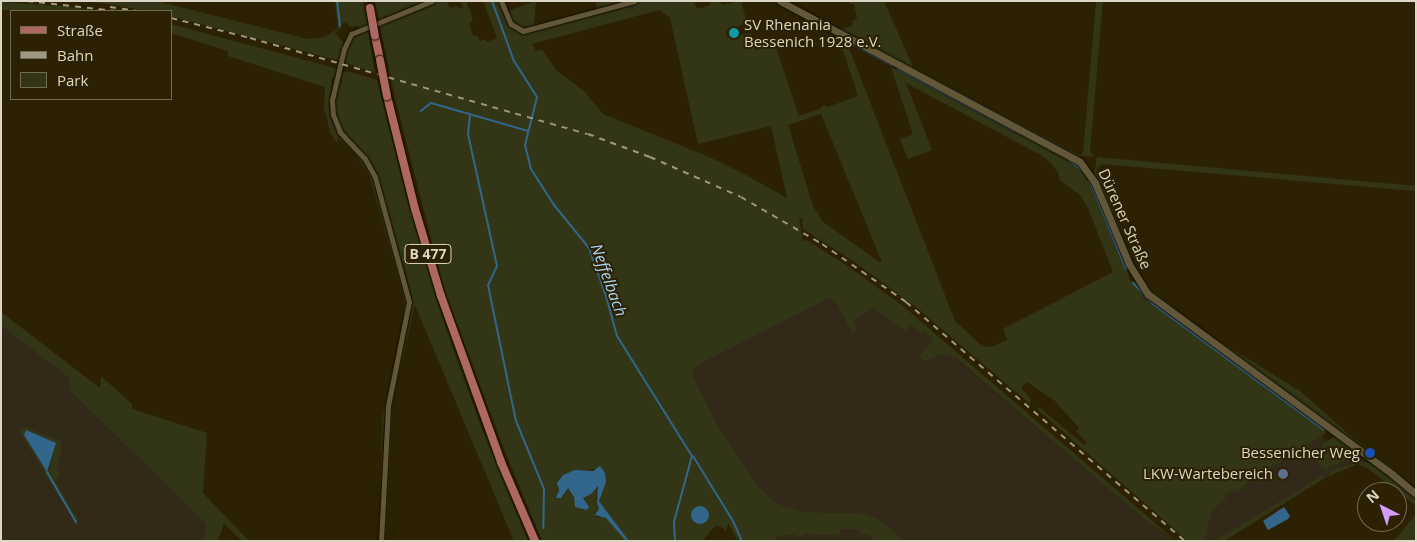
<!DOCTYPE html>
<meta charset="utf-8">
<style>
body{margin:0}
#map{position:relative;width:1417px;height:542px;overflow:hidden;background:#2c2203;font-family:"Open Sans",sans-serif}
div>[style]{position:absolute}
.industrial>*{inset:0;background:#322919}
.green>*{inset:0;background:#323616}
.water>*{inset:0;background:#32668a}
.round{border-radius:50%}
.stream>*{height:2px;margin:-1px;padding:0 1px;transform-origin:1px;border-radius:1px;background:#32668a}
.roads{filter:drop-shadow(0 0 1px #130b00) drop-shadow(0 0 1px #130b00)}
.street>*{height:5px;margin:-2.5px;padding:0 2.5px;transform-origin:2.5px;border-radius:2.5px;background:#625738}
.secondary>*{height:7px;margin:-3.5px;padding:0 3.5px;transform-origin:3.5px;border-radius:3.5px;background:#625738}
.primary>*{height:8px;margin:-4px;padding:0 4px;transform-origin:4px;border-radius:4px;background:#ae6862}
.rail>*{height:2px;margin-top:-1px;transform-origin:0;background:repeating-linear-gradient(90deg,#9f9882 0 6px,transparent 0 12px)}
.bridges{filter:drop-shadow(0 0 1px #130b00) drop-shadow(0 0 1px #130b00)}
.primary-bridge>*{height:8px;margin:-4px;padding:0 4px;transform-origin:4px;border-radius:4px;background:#ae6862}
.dots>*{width:14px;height:14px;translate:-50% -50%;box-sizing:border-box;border:2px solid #2c2203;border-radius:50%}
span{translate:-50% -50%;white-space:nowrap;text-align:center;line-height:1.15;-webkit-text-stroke:4px #2c2203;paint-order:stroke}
.shield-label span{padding:1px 4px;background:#2c2203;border:1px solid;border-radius:4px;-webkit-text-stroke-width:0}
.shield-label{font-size:14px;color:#dcd6c5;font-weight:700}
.poi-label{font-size:15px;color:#dcd6c5}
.left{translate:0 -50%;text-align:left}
.right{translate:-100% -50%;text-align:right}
.street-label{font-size:15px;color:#dcd6c5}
.water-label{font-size:16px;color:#a9d4f6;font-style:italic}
.frame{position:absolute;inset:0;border:2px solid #dcd6c5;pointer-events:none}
.legend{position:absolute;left:10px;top:10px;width:162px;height:90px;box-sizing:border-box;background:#2c2203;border:1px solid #726a51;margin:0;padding:6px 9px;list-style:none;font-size:15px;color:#dcd6c5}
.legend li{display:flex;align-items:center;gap:10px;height:25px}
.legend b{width:25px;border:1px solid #726a51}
.north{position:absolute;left:1357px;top:482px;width:50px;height:50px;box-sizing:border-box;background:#2c2203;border:1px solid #726a51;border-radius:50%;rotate:319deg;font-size:14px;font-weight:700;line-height:20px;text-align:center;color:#dcd6c5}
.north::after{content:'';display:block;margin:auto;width:18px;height:22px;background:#d39cfc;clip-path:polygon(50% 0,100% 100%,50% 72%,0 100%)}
</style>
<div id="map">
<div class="industrial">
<div style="clip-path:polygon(800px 290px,902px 313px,1145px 520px,1175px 541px,738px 541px,725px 516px,735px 504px,672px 354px)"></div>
<div style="clip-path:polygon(1px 320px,76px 379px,221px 521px,215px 541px,1px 541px)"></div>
<div style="clip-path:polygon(1317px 433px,1357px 464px,1321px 480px,1224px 541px,1194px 541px,1199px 510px)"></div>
</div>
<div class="green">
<div style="clip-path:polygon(88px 1px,156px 1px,308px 39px,325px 37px,338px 29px,335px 1px,363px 1px,375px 73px,343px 62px,351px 37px,359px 32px,358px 26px,350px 27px,346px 22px,342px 23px,340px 29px,335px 33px,344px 43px,340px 61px,171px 16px,171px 11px,150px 11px)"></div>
<div style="clip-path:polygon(evenodd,375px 1px,424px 1px,386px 17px,387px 20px,436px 1px,447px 1px,450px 8px,457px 6px,459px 9px,463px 7px,460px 1px,466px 1px,473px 19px,469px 24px,473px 36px,477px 35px,480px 41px,485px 39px,487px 42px,497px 38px,483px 1px,504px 1px,508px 11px,536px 1px,534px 26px,597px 9px,595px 1px,694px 1px,697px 9px,711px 5px,711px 2px,713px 1px,720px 1px,722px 5px,741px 1px,747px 23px,726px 31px,727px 38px,751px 33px,755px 50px,775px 44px,799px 116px,820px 109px,824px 105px,828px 107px,858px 96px,838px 36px,892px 64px,893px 68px,897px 67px,1077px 164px,1087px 174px,1098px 196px,1127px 269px,1130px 281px,1135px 282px,1154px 303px,1323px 427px,1326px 433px,1246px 483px,1238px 492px,1232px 491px,1223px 496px,1228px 498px,1212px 510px,1204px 541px,1188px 541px,1037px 409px,1039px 407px,1084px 445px,1087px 443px,1076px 431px,1079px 428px,1055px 401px,1027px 382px,1022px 386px,1022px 389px,1031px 399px,1030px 404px,916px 307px,856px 263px,803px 229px,802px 218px,799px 218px,803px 241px,806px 241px,805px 239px,849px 267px,904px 307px,1176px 541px,1145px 520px,956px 358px,943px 354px,924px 361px,919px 357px,933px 339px,923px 331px,921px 333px,911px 324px,905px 331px,874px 308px,853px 320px,857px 329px,852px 333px,837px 303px,829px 298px,701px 363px,693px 370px,694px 379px,714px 419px,736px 453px,758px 486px,775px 503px,803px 512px,866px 514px,880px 520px,905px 541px,876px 541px,868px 534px,860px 534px,859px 529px,840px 529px,839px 535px,804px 534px,800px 538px,793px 534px,776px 537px,774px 541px,738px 541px,728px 523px,726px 531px,722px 527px,715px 526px,702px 541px,629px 541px,599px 501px,603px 485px,596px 469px,573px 472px,563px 475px,559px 479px,558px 494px,561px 498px,568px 488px,574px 497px,574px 503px,584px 510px,587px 505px,583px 498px,598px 486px,599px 490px,596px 498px,599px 509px,596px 517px,606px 517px,626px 541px,542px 541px,504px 449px,445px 292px,395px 98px,375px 1px,659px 10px,670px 18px,698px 144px,771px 126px,787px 198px,744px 174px,709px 157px,603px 114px,585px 92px,557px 71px,542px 50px,536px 51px,532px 44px,659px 10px,375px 1px,847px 43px,891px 67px,913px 134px,900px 139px,908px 159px,932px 150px,906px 83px,1041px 155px,1050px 162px,1058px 172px,1060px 180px,1080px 195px,1088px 208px,1113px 272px,1003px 329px,1007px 340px,992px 347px,982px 346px,955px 321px,847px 43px,375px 1px,821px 114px,882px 262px,881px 263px,823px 222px,813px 206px,788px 125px,821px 114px)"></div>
<div style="clip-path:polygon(850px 1px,884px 1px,913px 67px,1079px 155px,1083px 153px,1096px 1px,1103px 1px,1090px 151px,1094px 157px,1084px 156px,1079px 157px,840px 31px,840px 29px,853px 26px,852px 20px,857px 19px,854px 4px,850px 4px)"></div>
<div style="clip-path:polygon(1px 2px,60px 6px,103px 11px,1px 10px)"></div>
<div style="clip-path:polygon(171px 24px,338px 69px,331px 82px,332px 84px,329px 108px,332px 122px,340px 137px,363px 159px,373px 177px,407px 305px,384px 420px,379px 541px,382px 418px,403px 322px,404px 299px,369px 175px,355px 154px,338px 138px,337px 143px,330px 132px,324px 108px,325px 87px,228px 56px,228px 51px,171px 33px)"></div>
<div style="clip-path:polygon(341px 70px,342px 73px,346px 71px,377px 80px,406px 196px,438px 305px,480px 424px,528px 541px,514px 541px,415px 305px,393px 402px,386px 541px,384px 541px,389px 414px,409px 322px,412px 297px,374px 167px,341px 131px,334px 111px,334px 98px,338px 84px,343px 82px,339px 77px)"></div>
<div style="clip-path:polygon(1097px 157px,1416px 186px,1416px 191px,1102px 164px,1097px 169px,1133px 263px,1150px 289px,1208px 334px,1300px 391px,1353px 438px,1393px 468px,1416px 490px,1161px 302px,1148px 290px,1129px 259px,1094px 174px)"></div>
<div style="clip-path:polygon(1px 312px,100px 388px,101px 376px,132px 404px,132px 409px,207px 433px,203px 493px,249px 541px,242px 541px,224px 523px,218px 541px,203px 541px,207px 525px,71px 391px,69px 386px,71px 379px,1px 325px)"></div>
<div style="clip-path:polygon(evenodd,25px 427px,63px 442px,57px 468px,60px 474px,55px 481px,79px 520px,76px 524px,19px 431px,25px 427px,24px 435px,56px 443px,49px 471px,46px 471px,24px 435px)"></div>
<div style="clip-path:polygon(1332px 438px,1338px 438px,1353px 449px,1354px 453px,1350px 458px,1325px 469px,1318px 464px,1323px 444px)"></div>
<div style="clip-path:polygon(1360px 461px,1374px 464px,1416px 497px,1416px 506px,1366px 467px,1357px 464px,1331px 475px,1329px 472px)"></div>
<div style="clip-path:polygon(1323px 475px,1323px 479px,1224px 541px,1215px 541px)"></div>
<div style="clip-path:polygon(1416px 514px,1416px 537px,1413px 541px,1394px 541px)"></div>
</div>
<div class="water">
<div style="clip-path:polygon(26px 430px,56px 443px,47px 472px,24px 435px)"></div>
<div style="clip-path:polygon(600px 466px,605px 473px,606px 482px,599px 501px,629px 541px,626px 541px,606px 518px,595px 515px,599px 509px,597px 502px,598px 486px,591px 494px,583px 498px,589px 507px,587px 510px,575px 507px,574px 497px,568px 488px,561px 498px,556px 498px,559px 490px,557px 483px,563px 475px,575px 470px,593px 471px)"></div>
<div class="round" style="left:691px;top:506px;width:18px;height:18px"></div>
<div style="clip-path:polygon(1284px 507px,1290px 516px,1288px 519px,1268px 530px,1263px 521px)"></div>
</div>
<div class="stream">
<div style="left:337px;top:1px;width:25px;rotate:83deg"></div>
<div style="left:492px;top:1px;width:64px;rotate:69.9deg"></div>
<div style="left:514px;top:61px;width:43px;rotate:57.4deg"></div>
<div style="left:537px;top:97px;width:49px;rotate:104deg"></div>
<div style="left:525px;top:145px;width:25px;rotate:76deg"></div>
<div style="left:531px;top:169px;width:43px;rotate:57.4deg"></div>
<div style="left:554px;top:205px;width:55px;rotate:50.9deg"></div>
<div style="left:589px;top:248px;width:51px;rotate:70.5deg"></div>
<div style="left:606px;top:296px;width:41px;rotate:74.6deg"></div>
<div style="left:617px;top:336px;width:142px;rotate:58deg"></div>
<div style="left:692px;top:456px;width:68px;rotate:105.3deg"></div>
<div style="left:674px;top:522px;width:19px;rotate:87deg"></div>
<div style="left:839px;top:37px;width:59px;rotate:28.3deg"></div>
<div style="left:898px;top:69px;width:137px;rotate:27.9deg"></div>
<div style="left:421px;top:111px;width:13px;rotate:-39deg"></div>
<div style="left:431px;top:103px;width:101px;rotate:16.1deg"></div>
<div style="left:470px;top:115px;width:19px;rotate:96deg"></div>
<div style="left:468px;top:134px;width:135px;rotate:77.6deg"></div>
<div style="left:497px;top:266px;width:21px;rotate:115deg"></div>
<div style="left:488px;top:285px;width:139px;rotate:78.4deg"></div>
<div style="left:516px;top:421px;width:74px;rotate:67.6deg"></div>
<div style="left:544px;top:489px;width:39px;rotate:91deg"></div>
<div style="left:1069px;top:160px;width:18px;rotate:38deg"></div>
<div style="left:1089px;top:179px;width:97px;rotate:67.7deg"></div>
<div style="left:1133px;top:283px;width:29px;rotate:46deg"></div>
<div style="left:1153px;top:304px;width:212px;rotate:36.4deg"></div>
<div style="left:693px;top:456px;width:76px;rotate:58.4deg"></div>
<div style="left:733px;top:521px;width:22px;rotate:66deg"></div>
<div style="left:47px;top:472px;width:58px;rotate:59.9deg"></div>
</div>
<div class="roads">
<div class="street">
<div style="left:501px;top:1px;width:25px;rotate:67deg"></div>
<div style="left:511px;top:24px;width:14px;rotate:30deg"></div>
<div style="left:523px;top:31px;width:115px;rotate:-15.1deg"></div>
<div style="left:381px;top:541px;width:135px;rotate:-87deg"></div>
<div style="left:388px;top:406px;width:106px;rotate:-78.6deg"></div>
<div style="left:409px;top:302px;width:130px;rotate:-105.2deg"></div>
<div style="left:375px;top:177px;width:21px;rotate:-119deg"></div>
<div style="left:365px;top:159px;width:37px;rotate:-133deg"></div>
<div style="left:340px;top:132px;width:18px;rotate:-112deg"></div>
<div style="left:333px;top:115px;width:15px;rotate:-94deg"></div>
<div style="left:332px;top:100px;width:52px;rotate:-76.8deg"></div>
<div style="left:344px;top:49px;width:17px;rotate:-65deg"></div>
<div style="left:351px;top:34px;width:87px;rotate:-22.2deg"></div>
</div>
<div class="secondary">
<div style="left:780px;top:1px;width:340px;rotate:28.2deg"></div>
<div style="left:1080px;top:162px;width:26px;rotate:54deg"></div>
<div style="left:1095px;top:183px;width:88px;rotate:67.2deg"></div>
<div style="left:1129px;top:264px;width:36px;rotate:58deg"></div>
<div style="left:1148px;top:294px;width:303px;rotate:36.4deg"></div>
<div style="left:1392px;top:474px;width:31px;rotate:40deg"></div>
</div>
<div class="primary">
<div style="left:375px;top:36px;width:25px;rotate:78deg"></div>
<div style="left:387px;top:96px;width:116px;rotate:76.1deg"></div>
<div style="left:415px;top:209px;width:91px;rotate:73.4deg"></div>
<div style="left:441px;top:296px;width:177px;rotate:70.1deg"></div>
<div style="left:501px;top:462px;width:86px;rotate:66.7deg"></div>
</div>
</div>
<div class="rail">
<div style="left:27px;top:1px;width:89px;rotate:6.5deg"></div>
<div style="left:110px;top:7px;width:28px;rotate:8deg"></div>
<div style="left:171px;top:18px;width:81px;rotate:14.2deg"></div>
<div style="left:250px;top:38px;width:351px;rotate:15.9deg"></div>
<div style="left:588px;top:134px;width:66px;rotate:20.4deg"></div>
<div style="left:650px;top:157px;width:99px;rotate:23.7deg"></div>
<div style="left:741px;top:197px;width:94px;rotate:30.1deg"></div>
<div style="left:822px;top:244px;width:102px;rotate:34.6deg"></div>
<div style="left:906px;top:302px;width:367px;rotate:40.6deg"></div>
</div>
<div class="bridges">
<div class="primary-bridge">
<div style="left:370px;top:8px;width:28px;rotate:80deg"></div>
<div style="left:380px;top:60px;width:37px;rotate:79deg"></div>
</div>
</div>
<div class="dots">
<div style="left:734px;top:33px;background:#0f9aa8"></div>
<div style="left:1370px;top:453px;background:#1a4fb4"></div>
<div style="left:1283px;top:474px;background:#5c6f8a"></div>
</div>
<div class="shield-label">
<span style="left:428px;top:254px">B 477</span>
</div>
<div class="poi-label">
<span class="left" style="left:744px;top:33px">SV Rhenania<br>Bessenich 1928 e.V.</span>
<span class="right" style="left:1360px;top:453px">Bessenicher Weg</span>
<span class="right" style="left:1273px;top:474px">LKW-Wartebereich</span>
</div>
<div class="street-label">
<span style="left:1125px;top:219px;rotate:66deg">Dürener Straße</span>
</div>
<div class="water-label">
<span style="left:609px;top:280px;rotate:70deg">Neffelbach</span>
</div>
<div class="frame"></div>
<ul class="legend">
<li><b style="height:6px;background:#ae6862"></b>Straße</li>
<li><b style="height:6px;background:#9f9882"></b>Bahn</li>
<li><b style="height:14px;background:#323616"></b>Park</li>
</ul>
<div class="north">N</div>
</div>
